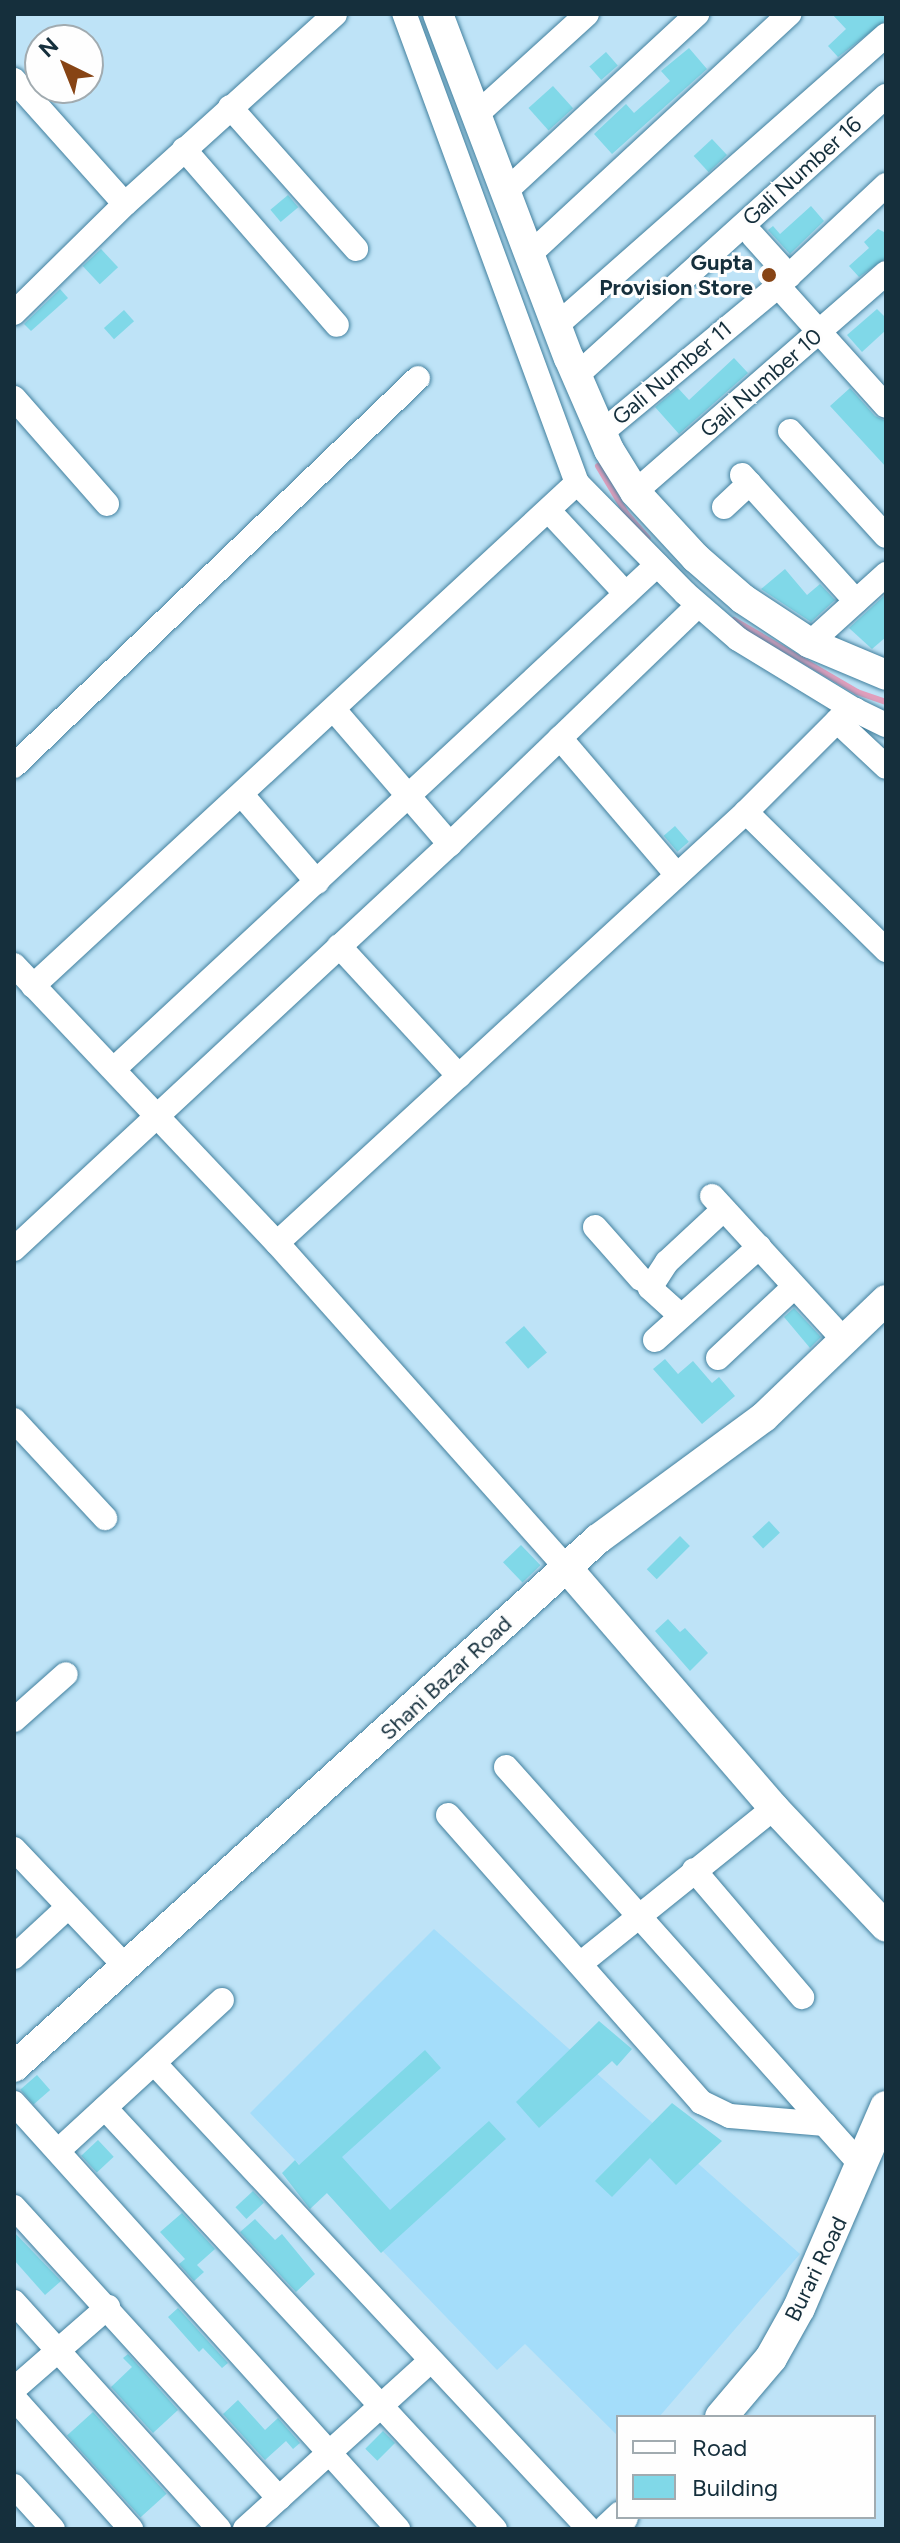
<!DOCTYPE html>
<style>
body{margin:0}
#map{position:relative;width:900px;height:2543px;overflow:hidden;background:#bee3f7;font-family:Figtree,sans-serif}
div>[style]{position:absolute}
.built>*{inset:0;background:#a4ddfa}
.stream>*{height:6px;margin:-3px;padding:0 3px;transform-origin:3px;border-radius:3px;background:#e19ebc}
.building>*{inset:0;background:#80d8e8;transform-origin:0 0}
.roads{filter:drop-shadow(0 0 2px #42809e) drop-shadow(0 0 2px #42809e)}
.minor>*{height:24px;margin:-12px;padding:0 12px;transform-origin:12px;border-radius:12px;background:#fff}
.tertiary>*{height:30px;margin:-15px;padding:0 15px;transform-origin:15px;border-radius:15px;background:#fff}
.secondary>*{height:32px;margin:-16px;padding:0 16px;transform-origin:16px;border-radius:16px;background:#fff}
.dots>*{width:22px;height:22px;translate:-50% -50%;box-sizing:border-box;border:4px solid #fefefe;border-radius:50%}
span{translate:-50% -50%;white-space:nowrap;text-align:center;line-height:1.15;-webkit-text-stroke:6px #fefefe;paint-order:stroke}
.street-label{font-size:22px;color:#152f3c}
.poi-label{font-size:22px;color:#152f3c;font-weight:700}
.right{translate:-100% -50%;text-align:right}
.frame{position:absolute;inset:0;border:16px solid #152f3c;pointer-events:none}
.legend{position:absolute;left:616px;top:2415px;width:260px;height:104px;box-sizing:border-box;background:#fefefe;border:2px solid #a1abb0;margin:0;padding:10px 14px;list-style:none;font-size:24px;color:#152f3c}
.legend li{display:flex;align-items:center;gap:16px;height:40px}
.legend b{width:40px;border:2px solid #a1abb0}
.north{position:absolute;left:24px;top:24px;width:80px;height:80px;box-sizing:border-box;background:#fefefe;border:2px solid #a1abb0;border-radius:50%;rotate:317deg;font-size:22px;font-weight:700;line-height:32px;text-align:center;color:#152f3c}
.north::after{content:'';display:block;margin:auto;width:28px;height:36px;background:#874415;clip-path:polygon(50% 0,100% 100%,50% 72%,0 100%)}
</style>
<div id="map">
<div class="built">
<div style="clip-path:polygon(434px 1929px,800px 2254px,659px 2417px,618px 2417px,618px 2436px,525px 2344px,497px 2370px,250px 2113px)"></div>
</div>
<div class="stream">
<div style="left:598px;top:466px;width:55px;rotate:59.2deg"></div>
<div style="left:626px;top:513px;width:33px;rotate:49deg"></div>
<div style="left:734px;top:620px;width:143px;rotate:30.3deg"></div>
<div style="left:857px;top:692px;width:31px;rotate:19deg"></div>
</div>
<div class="building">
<div style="clip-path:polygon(832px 14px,886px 14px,886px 20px,838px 57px,828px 46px,846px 29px)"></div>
<div style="clip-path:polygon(689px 48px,707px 69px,612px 154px,594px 134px,626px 104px,634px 113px,670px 81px,661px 71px)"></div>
<div style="left:606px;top:52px;width:18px;height:22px;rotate:49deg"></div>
<div style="left:553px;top:86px;width:30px;height:33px;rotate:48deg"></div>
<div style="left:712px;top:139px;width:22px;height:25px;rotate:47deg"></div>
<div style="left:288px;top:195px;width:16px;height:23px;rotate:50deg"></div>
<div style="clip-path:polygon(811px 206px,824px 221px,790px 254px,768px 230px,773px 226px,780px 234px)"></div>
<div style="clip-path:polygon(878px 229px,886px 233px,886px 258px,859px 277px,849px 266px,869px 248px,864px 242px)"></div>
<div style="left:101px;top:249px;width:25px;height:25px;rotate:47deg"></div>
<div style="clip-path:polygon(60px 289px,68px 298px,31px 331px,24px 324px)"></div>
<div style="clip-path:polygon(877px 309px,886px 318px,886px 330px,862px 352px,847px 335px)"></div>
<div style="left:124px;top:310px;width:15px;height:27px;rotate:48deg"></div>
<div style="clip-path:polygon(734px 358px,748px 373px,679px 434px,655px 407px,678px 388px,689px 400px)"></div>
<div style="clip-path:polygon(850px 388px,875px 416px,886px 421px,886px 467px,830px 406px)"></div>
<div style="clip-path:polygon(785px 569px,807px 595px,820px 584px,835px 600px,811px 622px,761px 589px)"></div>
<div style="clip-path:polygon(886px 594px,886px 637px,872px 649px,849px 628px)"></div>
<div style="left:675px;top:826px;width:21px;height:15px;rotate:49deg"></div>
<div style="clip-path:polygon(794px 1308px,821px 1337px,810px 1348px,784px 1317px)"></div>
<div style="left:524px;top:1326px;width:35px;height:25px;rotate:49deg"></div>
<div style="clip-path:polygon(665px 1359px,678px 1374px,693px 1361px,712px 1383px,719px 1377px,735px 1396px,702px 1424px,653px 1369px)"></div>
<div style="left:769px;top:1521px;width:16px;height:23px;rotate:47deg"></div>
<div style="left:680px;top:1536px;width:14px;height:47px;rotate:45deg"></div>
<div style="left:521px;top:1545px;width:28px;height:25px;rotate:46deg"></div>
<div style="clip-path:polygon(668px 1619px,680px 1632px,685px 1628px,708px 1653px,690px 1671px,655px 1631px)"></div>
<div style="clip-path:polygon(599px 2021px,632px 2049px,617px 2066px,612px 2061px,539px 2128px,516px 2102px)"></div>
<div style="clip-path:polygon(425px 2050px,441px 2068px,342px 2157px,390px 2210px,489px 2121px,506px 2139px,381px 2253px,327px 2193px,310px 2209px,282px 2173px,295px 2160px,299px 2165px)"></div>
<div style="left:37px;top:2075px;width:20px;height:22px;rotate:49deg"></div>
<div style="clip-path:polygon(672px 2103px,722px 2141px,676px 2185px,650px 2158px,612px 2197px,595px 2181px)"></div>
<div style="left:98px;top:2140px;width:23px;height:23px;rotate:47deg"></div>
<div style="left:253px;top:2191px;width:16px;height:24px;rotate:47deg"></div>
<div style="clip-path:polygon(182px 2213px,215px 2249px,197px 2265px,204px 2272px,194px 2281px,179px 2264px,185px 2259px,160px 2232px)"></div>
<div style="clip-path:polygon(255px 2219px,275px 2240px,282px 2234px,315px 2274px,296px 2292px,240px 2232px)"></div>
<div style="clip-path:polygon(14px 2232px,61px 2281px,45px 2295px,14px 2260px)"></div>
<div style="clip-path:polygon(178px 2308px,228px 2363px,222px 2368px,203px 2348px,199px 2352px,168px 2317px)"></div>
<div style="clip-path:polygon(128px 2354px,178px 2410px,153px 2433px,111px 2387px,132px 2367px,123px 2358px)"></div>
<div style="clip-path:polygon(238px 2400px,265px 2430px,278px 2418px,300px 2443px,293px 2449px,286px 2441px,265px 2460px,223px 2414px)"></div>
<div style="left:93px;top:2412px;width:110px;height:35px;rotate:48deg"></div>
<div style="left:383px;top:2431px;width:17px;height:25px;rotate:45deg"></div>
</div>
<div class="roads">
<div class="minor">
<div style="left:14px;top:80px;width:166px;rotate:48.2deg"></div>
<div style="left:230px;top:107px;width:190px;rotate:48.4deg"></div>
<div style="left:476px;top:115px;width:150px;rotate:-42.3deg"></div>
<div style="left:184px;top:149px;width:233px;rotate:49deg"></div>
<div style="left:505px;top:192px;width:262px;rotate:-42.8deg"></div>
<div style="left:753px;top:236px;width:54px;rotate:48deg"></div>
<div style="left:529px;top:255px;width:355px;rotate:-42.8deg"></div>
<div style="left:778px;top:286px;width:161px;rotate:48deg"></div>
<div style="left:14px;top:313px;width:156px;rotate:-44.5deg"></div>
<div style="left:125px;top:204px;width:283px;rotate:-42.1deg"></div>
<div style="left:556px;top:326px;width:440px;rotate:-41.4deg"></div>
<div style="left:576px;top:376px;width:418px;rotate:-42.1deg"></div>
<div style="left:14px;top:398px;width:141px;rotate:48.7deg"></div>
<div style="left:790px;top:431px;width:142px;rotate:47.6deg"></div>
<div style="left:601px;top:433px;width:230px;rotate:-39.7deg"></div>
<div style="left:778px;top:286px;width:148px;rotate:-43.1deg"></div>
<div style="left:742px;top:475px;width:170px;rotate:47.9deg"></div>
<div style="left:577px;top:483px;width:154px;rotate:45.5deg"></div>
<div style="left:685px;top:593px;width:70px;rotate:41deg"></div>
<div style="left:738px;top:639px;width:137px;rotate:31.3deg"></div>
<div style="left:635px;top:492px;width:333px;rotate:-41.1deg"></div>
<div style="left:724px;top:507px;width:35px;rotate:-43deg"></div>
<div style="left:549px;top:511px;width:113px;rotate:47.1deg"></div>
<div style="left:810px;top:643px;width:103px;rotate:-42.2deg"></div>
<div style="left:335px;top:711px;width:176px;rotate:49.2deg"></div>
<div style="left:837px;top:721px;width:67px;rotate:43.2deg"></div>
<div style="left:560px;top:738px;width:180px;rotate:49.5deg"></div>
<div style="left:14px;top:766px;width:560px;rotate:-43.84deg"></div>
<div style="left:242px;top:795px;width:115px;rotate:49.2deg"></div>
<div style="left:746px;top:812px;width:197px;rotate:44.6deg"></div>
<div style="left:339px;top:946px;width:177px;rotate:47.3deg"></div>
<div style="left:14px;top:965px;width:383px;rotate:46.6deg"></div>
<div style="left:277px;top:1243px;width:434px;rotate:48.3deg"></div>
<div style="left:33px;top:986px;width:741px;rotate:-42.76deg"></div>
<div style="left:577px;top:483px;width:500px;rotate:-110.2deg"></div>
<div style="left:114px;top:1069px;width:741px;rotate:-42.87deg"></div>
<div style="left:712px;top:1196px;width:195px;rotate:47.5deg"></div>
<div style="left:595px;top:1227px;width:69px;rotate:48.5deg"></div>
<div style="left:277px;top:1243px;width:637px;rotate:-42.58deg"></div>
<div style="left:746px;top:812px;width:134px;rotate:-45deg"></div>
<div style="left:841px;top:717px;width:16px;rotate:-27deg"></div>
<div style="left:855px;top:710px;width:34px;rotate:26deg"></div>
<div style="left:14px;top:1249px;width:595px;rotate:-42.89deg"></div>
<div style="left:450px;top:844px;width:344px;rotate:-43.9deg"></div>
<div style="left:681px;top:1316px;width:42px;rotate:-137.9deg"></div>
<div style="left:650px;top:1288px;width:31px;rotate:-57deg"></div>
<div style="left:667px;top:1262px;width:76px;rotate:-42.9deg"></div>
<div style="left:655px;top:1340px;width:140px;rotate:-41.8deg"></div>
<div style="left:718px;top:1358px;width:104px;rotate:-43.1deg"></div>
<div style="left:14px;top:1420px;width:134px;rotate:47.1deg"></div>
<div style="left:14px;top:1720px;width:69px;rotate:-41.5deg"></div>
<div style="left:506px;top:1767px;width:535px;rotate:48.26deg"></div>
<div style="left:448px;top:1815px;width:383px;rotate:48.6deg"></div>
<div style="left:701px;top:2102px;width:32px;rotate:26deg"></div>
<div style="left:730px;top:2116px;width:95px;rotate:4.8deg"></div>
<div style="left:14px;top:1849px;width:161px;rotate:46.5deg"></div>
<div style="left:694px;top:1870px;width:167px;rotate:49.6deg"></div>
<div style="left:14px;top:1957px;width:74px;rotate:-42.8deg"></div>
<div style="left:580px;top:1964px;width:249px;rotate:-38.8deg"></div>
<div style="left:154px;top:2063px;width:637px;rotate:46.97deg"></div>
<div style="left:14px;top:2103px;width:574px;rotate:47.97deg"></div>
<div style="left:105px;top:2108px;width:574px;rotate:47.19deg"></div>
<div style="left:60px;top:2149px;width:220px;rotate:-42.6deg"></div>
<div style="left:14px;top:2207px;width:394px;rotate:47.7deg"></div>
<div style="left:14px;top:2302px;width:306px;rotate:47.9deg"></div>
<div style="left:14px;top:2389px;width:125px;rotate:-41.1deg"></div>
<div style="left:14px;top:2398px;width:176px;rotate:48.2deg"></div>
<div style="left:14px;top:2486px;width:58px;rotate:47.8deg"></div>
<div style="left:245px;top:2529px;width:250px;rotate:-42.2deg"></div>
</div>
<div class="tertiary">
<div style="left:438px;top:14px;width:368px;rotate:69.2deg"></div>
<div style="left:569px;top:358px;width:100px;rotate:66.5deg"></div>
<div style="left:609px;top:450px;width:49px;rotate:58.2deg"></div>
<div style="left:635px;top:492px;width:90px;rotate:47.3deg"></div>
<div style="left:696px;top:558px;width:62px;rotate:41.1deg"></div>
<div style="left:743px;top:599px;width:80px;rotate:33.3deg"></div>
<div style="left:810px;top:643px;width:82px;rotate:22.8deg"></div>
<div style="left:566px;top:1567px;width:318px;rotate:49.2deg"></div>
<div style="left:774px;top:1808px;width:163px;rotate:46.7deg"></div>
<div style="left:14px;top:2067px;width:787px;rotate:-42.12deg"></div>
<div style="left:598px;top:1539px;width:206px;rotate:-36.3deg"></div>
<div style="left:764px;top:1417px;width:169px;rotate:-43.8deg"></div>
</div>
<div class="secondary">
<div style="left:721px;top:2417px;width:77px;rotate:-49.7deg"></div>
<div style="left:771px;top:2358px;width:57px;rotate:-60.8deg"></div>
<div style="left:799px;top:2308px;width:219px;rotate:-66.6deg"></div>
<div style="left:609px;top:2529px;width:18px;rotate:-43deg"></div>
</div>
</div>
<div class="dots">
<div style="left:769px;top:275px;background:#874415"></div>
</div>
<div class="street-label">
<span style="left:802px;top:171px;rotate:-42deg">Gali Number 16</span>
<span style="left:672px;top:373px;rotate:-40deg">Gali Number 11</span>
<span style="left:761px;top:383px;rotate:-41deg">Gali Number 10</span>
<span style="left:446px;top:1678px;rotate:-43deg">Shani Bazar Road</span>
<span style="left:816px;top:2269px;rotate:-64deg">Burari Road</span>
</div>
<div class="poi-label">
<span class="right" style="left:753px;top:275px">Gupta<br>Provision Store</span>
</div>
<div class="frame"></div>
<ul class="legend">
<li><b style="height:10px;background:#fff"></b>Road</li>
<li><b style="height:22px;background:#80d8e8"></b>Building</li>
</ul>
<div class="north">N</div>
</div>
